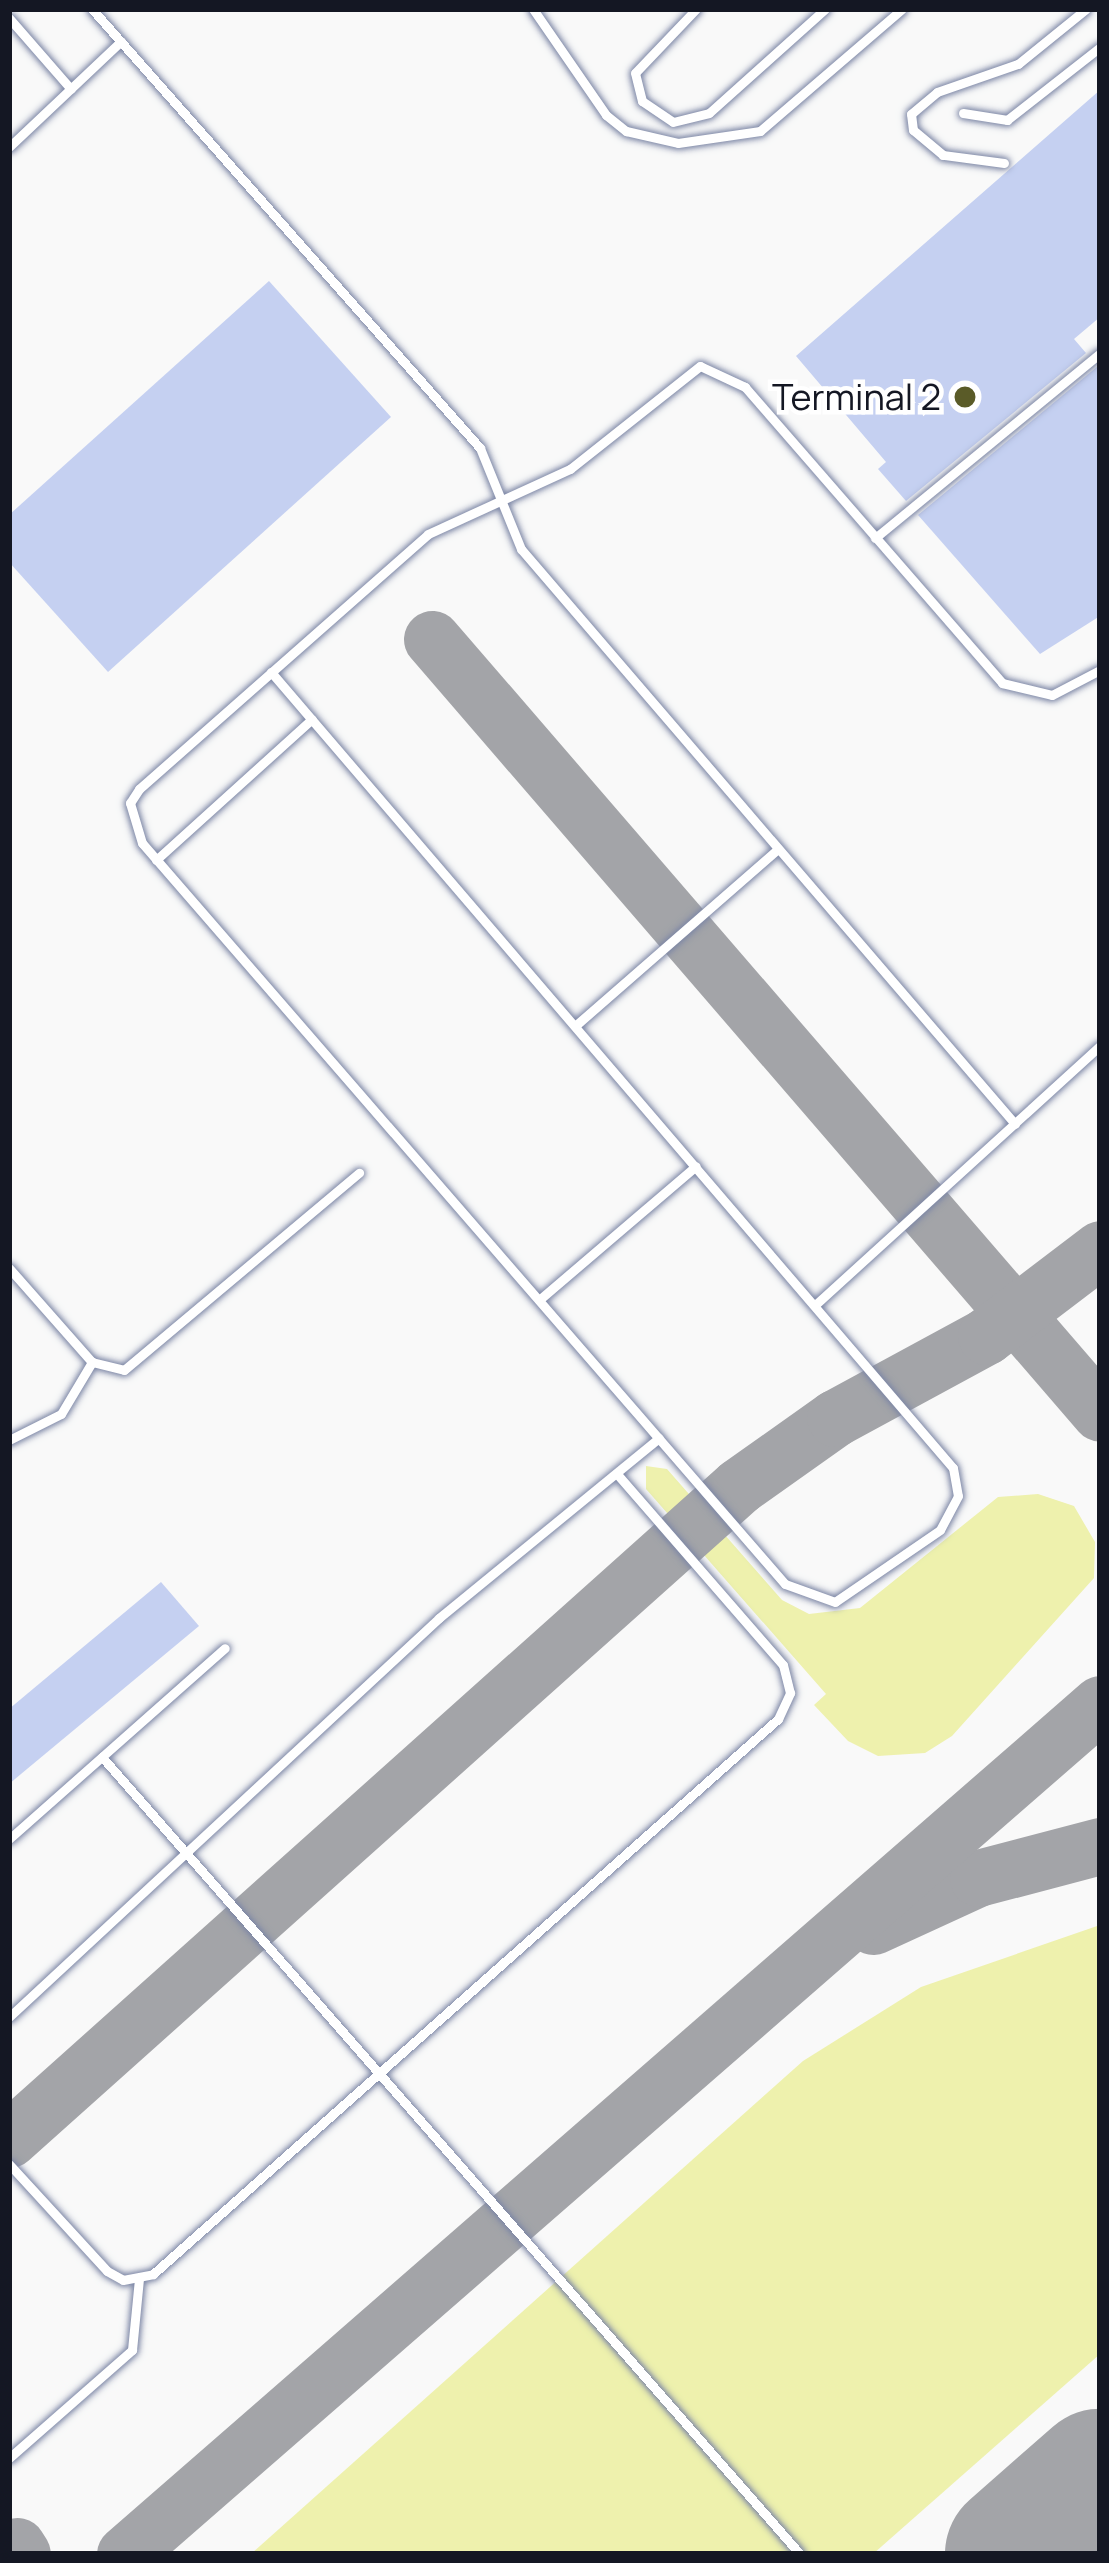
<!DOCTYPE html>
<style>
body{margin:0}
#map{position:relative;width:1109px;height:2563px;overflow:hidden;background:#f9f9f9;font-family:Manrope,sans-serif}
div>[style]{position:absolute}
.green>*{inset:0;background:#eef1ad}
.taxiway>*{height:57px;margin:-28.5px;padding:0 28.5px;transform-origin:28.5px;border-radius:28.5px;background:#a3a4a8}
.runway>*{height:144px;margin:-72px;padding:0 72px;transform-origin:72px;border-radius:72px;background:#a3a4a8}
.building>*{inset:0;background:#c5d0f1}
.roads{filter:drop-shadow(0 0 3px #7c86a5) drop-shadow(0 0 3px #7c86a5)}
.lane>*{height:9px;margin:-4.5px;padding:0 4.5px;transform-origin:4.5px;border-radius:4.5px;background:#fff}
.dots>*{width:33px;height:33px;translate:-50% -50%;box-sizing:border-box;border:6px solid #fff;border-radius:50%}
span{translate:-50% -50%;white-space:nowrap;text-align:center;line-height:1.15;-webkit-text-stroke:9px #fff;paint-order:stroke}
.poi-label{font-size:36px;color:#141723}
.right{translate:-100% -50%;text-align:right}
.frame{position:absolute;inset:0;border:12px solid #141723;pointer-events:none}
</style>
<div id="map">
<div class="green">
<div style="clip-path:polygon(646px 1466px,667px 1469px,782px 1600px,809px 1614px,860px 1608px,998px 1497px,1038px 1494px,1074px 1506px,1095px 1542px,1094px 1578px,952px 1736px,925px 1753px,878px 1756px,848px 1741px,814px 1705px,826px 1694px,646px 1489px)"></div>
<div style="clip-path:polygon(1100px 1925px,1100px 2354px,873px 2554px,251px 2554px,803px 2061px,921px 1987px)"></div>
</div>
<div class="taxiway">
<div style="left:432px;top:639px;width:1022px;rotate:49.2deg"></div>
<div style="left:873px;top:1926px;width:115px;rotate:-24.6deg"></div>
<div style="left:978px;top:1878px;width:126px;rotate:-14.7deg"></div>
<div style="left:9px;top:2139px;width:979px;rotate:-41.81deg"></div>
<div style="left:739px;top:1486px;width:118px;rotate:-35.3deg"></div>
<div style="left:835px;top:1418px;width:172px;rotate:-28.5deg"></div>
<div style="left:986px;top:1336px;width:143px;rotate:-37.3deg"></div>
<div style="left:17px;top:2546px;width:9px;rotate:58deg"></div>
<div style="left:125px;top:2554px;width:1293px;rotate:-41.08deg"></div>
</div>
<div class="runway">
<div style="left:1017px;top:2554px;width:111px;rotate:-41.3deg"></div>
</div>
<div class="building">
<div style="clip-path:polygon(1100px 90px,1100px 317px,1074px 339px,1086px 353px,906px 501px,878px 469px,886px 462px,796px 356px)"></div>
<div style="clip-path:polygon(269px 281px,391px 417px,108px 672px,9px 562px,9px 515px)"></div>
<div style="clip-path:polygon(1098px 366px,1100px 616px,1040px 654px,918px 515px)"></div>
<div style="clip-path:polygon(161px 1582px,199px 1626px,9px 1784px,9px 1709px)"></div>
</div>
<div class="roads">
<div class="lane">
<div style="left:92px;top:9px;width:586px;rotate:48.53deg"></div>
<div style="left:480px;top:448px;width:109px;rotate:67.9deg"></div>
<div style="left:521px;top:549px;width:758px;rotate:49.33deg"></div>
<div style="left:533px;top:9px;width:129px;rotate:55.4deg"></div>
<div style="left:606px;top:115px;width:26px;rotate:39deg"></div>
<div style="left:626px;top:131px;width:53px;rotate:13deg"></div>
<div style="left:678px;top:143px;width:83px;rotate:-8.3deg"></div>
<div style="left:760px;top:131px;width:187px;rotate:-40.7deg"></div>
<div style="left:696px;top:9px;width:88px;rotate:133.6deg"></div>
<div style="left:635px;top:73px;width:29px;rotate:76deg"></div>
<div style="left:642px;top:101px;width:37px;rotate:34deg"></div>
<div style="left:673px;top:122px;width:37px;rotate:-14deg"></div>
<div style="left:709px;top:113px;width:156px;rotate:-41.9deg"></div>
<div style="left:9px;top:18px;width:94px;rotate:48.9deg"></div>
<div style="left:963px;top:113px;width:45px;rotate:9deg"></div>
<div style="left:1007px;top:120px;width:118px;rotate:-38.1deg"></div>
<div style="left:9px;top:147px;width:154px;rotate:-43.4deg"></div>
<div style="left:1004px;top:163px;width:62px;rotate:-172.5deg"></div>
<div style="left:943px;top:155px;width:39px;rotate:-140deg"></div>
<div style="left:913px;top:130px;width:16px;rotate:-97deg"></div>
<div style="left:911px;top:114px;width:34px;rotate:-40deg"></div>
<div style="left:937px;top:92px;width:86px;rotate:-19.1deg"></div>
<div style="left:1018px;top:64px;width:87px;rotate:-39deg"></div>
<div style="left:875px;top:538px;width:291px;rotate:-39.4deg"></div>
<div style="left:271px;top:672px;width:1048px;rotate:49.41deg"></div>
<div style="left:953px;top:1468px;width:28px;rotate:80deg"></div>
<div style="left:958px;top:1496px;width:38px;rotate:118deg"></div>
<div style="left:940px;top:1530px;width:127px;rotate:145.6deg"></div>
<div style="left:835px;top:1602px;width:53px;rotate:-160.2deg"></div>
<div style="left:785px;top:1584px;width:981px;rotate:-130.95deg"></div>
<div style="left:142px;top:843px;width:42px;rotate:-106.7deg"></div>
<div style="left:130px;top:803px;width:17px;rotate:-57deg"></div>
<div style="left:139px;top:789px;width:385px;rotate:-41.4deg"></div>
<div style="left:428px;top:534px;width:156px;rotate:-24.6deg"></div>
<div style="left:570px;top:469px;width:166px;rotate:-38.4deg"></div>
<div style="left:700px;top:366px;width:50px;rotate:25deg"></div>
<div style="left:745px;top:387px;width:392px;rotate:49deg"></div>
<div style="left:1002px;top:683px;width:51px;rotate:13.5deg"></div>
<div style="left:1052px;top:695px;width:54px;rotate:-27.5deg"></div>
<div style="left:156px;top:860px;width:210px;rotate:-42.1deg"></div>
<div style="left:575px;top:1026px;width:269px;rotate:-41.1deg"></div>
<div style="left:9px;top:1268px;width:125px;rotate:48.6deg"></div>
<div style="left:92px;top:1362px;width:33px;rotate:14deg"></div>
<div style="left:124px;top:1370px;width:307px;rotate:-40deg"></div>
<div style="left:539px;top:1300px;width:206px;rotate:-40.5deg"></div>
<div style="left:815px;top:1305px;width:385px;rotate:-42.3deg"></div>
<div style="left:9px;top:1440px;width:58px;rotate:-26.6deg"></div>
<div style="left:61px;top:1414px;width:61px;rotate:-59.2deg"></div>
<div style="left:102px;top:1757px;width:1059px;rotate:48.79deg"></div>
<div style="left:9px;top:1839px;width:288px;rotate:-41.5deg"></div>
<div style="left:9px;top:2017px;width:587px;rotate:-42.86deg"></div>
<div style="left:439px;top:1618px;width:284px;rotate:-39.3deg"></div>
<div style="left:9px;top:2164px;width:145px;rotate:47.5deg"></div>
<div style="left:107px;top:2271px;width:18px;rotate:29deg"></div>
<div style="left:123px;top:2280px;width:31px;rotate:-11deg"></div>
<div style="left:153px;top:2274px;width:836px;rotate:-41.61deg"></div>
<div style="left:778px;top:1719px;width:29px;rotate:-65deg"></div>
<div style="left:790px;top:1693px;width:29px;rotate:-104deg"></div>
<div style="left:783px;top:1665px;width:254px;rotate:-131deg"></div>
<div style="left:9px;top:2458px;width:164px;rotate:-41.3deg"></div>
<div style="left:132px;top:2350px;width:71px;rotate:-84.4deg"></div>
</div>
</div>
<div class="dots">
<div style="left:965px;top:397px;background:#5a5b28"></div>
</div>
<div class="poi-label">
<span class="right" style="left:941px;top:397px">Terminal 2</span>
</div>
<div class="frame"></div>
</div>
